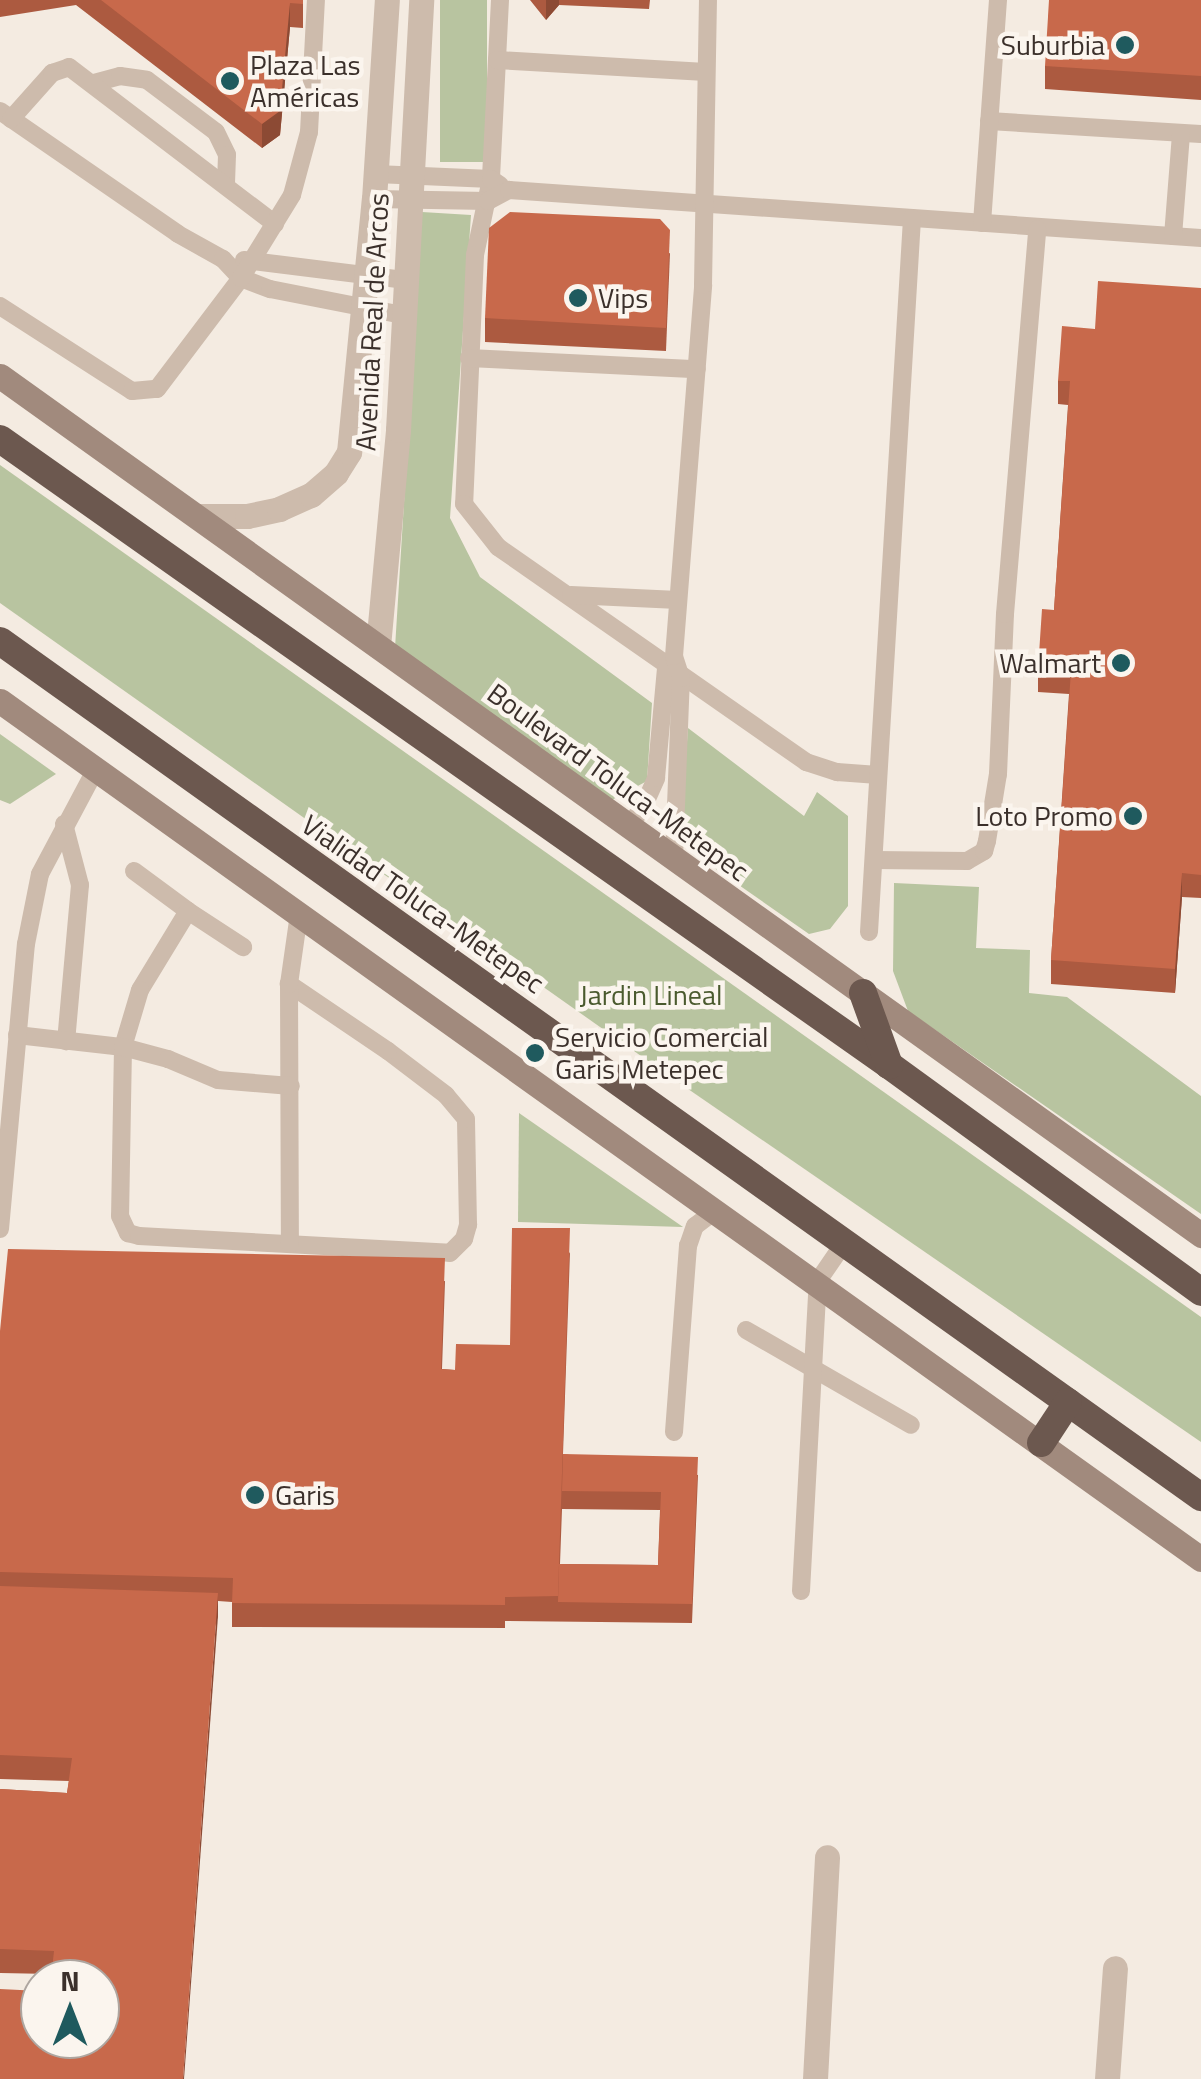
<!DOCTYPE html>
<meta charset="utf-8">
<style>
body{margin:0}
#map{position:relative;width:1201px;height:2079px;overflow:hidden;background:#f4ebe1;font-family:"Titillium Web",sans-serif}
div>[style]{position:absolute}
.green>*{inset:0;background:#b8c4a0;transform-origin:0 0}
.service>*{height:18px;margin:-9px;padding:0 9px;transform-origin:9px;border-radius:9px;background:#cdbbac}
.minor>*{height:25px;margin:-12.5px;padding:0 12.5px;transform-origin:12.5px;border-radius:12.5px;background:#cdbbac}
.secondary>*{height:25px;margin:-12.5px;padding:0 12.5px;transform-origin:12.5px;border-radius:12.5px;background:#a18a7d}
.trunk>*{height:28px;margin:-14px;padding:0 14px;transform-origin:14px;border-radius:14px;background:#6c584f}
.wall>*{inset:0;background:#ac5a40}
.shaded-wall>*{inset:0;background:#8c4a34}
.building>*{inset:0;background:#c8694b}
.dots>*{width:28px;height:28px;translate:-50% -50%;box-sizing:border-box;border:5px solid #fbf5ee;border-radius:50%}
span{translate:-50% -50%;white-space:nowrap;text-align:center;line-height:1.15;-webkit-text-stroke:9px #fbf5ee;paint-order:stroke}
.poi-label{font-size:28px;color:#3b302b}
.right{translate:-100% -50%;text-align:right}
.left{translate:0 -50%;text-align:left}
.street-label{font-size:28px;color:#3b302b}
.park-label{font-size:28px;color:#4a5a2e}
.north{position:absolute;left:20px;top:1959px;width:100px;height:100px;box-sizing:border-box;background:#fbf5ee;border:2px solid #aea6a0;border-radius:50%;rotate:0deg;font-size:28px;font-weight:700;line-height:40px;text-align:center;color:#3b302b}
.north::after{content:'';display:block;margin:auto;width:35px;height:45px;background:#1f5a5e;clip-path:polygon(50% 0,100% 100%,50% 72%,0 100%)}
</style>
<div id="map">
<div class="green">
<div style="left:440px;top:0;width:47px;height:162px"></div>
<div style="clip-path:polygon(422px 212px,471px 215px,450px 518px,480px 577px,652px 703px,647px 781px,610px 801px,395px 648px)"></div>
<div style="clip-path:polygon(0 465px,1201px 1317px,1201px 1442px,675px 1080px,0 603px)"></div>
<div style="clip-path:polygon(688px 728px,804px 816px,817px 792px,848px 816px,848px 906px,830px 929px,809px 934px,700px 858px,692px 847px,682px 813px)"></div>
<div style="clip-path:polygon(0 734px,56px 774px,10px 804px,0 800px)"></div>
<div style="clip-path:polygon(894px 883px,979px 887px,976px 948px,1030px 950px,1029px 993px,1067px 997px,1201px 1096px,1201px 1214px,908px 1011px,893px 971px)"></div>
<div style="clip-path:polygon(519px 1113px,683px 1227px,518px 1222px)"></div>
</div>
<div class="service">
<div style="left:500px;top:0;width:179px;rotate:92.9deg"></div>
<div style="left:491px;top:179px;width:78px;rotate:101.9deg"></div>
<div style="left:475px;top:255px;width:249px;rotate:92.5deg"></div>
<div style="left:464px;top:504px;width:55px;rotate:51.7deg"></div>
<div style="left:498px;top:547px;width:376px;rotate:34.9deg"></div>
<div style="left:806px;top:762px;width:33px;rotate:18deg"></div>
<div style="left:837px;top:772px;width:41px;rotate:4.2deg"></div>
<div style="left:497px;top:60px;width:209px;rotate:3.3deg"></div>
<div style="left:94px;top:83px;width:27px;rotate:-15deg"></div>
<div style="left:120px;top:76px;width:27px;rotate:8deg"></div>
<div style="left:147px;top:80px;width:86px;rotate:37deg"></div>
<div style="left:216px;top:132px;width:25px;rotate:64deg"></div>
<div style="left:227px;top:155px;width:31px;rotate:92deg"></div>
<div style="left:0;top:111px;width:216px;rotate:34.6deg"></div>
<div style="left:178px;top:234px;width:51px;rotate:29.1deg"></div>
<div style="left:223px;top:259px;width:26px;rotate:47deg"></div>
<div style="left:241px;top:278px;width:31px;rotate:21deg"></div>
<div style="left:270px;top:289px;width:135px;rotate:11.1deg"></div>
<div style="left:11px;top:119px;width:62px;rotate:-48.3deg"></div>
<div style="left:52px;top:73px;width:18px;rotate:-19deg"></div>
<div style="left:69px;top:67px;width:259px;rotate:37.3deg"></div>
<div style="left:989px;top:121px;width:212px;rotate:3.5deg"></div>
<div style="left:376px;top:174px;width:115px;rotate:2.5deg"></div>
<div style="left:491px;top:179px;width:11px;rotate:34deg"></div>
<div style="left:374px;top:199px;width:114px;rotate:1deg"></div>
<div style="left:488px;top:201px;width:24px;rotate:-28deg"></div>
<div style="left:509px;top:190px;width:694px;rotate:3.97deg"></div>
<div style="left:982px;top:223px;width:224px;rotate:-85.9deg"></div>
<div style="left:1173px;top:236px;width:102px;rotate:-85.5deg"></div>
<div style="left:244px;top:260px;width:161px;rotate:7.1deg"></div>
<div style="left:0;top:306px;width:157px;rotate:32.8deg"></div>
<div style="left:132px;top:391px;width:25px;rotate:-5deg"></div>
<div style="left:157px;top:389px;width:139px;rotate:-52.9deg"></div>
<div style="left:241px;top:278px;width:97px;rotate:-58.4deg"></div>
<div style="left:292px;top:195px;width:65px;rotate:-74.9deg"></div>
<div style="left:309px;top:132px;width:132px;rotate:-87deg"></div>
<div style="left:469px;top:358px;width:228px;rotate:2.8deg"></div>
<div style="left:571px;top:595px;width:107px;rotate:2.7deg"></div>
<div style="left:64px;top:824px;width:63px;rotate:75.3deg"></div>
<div style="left:80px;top:885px;width:157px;rotate:95.1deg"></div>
<div style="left:626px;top:827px;width:23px;rotate:-47deg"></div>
<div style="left:642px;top:810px;width:35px;rotate:-66deg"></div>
<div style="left:656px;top:778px;width:109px;rotate:-84.8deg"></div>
<div style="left:666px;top:669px;width:9px;rotate:-58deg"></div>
<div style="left:674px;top:858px;width:180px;rotate:-87.8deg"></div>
<div style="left:681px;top:678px;width:23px;rotate:-108deg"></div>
<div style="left:674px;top:656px;width:372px;rotate:-85.5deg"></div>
<div style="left:703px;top:285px;width:285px;rotate:-89deg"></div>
<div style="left:875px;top:860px;width:92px;rotate:0.6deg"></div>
<div style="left:967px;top:861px;width:20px;rotate:-30deg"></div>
<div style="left:984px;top:851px;width:10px;rotate:-73deg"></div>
<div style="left:987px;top:841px;width:68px;rotate:-80.7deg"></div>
<div style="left:998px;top:774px;width:160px;rotate:-87.5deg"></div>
<div style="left:1005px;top:614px;width:386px;rotate:-85.2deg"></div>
<div style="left:134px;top:871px;width:67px;rotate:36.5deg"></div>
<div style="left:188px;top:911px;width:92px;rotate:121.3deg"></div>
<div style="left:140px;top:990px;width:59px;rotate:106.6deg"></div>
<div style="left:123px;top:1047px;width:169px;rotate:91deg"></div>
<div style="left:120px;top:1216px;width:19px;rotate:65deg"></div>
<div style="left:128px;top:1233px;width:11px;rotate:15deg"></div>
<div style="left:139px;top:1236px;width:311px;rotate:3.1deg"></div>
<div style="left:450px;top:1253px;width:20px;rotate:-45deg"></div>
<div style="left:464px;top:1239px;width:15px;rotate:-74deg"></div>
<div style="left:468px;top:1225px;width:106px;rotate:-91.1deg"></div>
<div style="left:466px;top:1119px;width:31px;rotate:-130deg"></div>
<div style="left:446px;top:1095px;width:73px;rotate:-142.8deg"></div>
<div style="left:388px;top:1051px;width:120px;rotate:-145.9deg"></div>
<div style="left:289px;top:984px;width:260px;rotate:89.8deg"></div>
<div style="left:188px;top:911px;width:66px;rotate:33.2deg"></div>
<div style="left:869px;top:932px;width:715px;rotate:-86.55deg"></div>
<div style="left:289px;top:984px;width:71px;rotate:-81.9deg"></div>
<div style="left:17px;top:1035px;width:107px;rotate:6.5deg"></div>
<div style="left:123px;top:1047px;width:47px;rotate:14.9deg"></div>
<div style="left:168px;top:1059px;width:54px;rotate:22.8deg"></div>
<div style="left:218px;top:1080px;width:73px;rotate:4.7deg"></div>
<div style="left:0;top:1229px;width:286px;rotate:-84.8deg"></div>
<div style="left:26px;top:944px;width:71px;rotate:-78.7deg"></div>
<div style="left:40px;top:874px;width:121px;rotate:-62deg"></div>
<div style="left:746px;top:1330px;width:190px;rotate:29.9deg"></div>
<div style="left:674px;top:1432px;width:187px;rotate:-85.7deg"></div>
<div style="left:688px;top:1246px;width:21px;rotate:-71deg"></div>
<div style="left:695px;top:1226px;width:26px;rotate:-37deg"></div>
<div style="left:801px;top:1591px;width:310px;rotate:-86.9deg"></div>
<div style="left:818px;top:1281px;width:46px;rotate:-55.6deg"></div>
</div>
<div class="minor">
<div style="left:197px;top:516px;width:50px"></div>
<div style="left:247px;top:516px;width:33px;rotate:-12deg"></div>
<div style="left:279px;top:509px;width:35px;rotate:-24deg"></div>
<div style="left:311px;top:495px;width:33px;rotate:-41deg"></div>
<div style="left:336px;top:473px;width:25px;rotate:-58deg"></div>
<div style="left:349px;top:452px;width:254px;rotate:-84.4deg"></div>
<div style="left:374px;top:199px;width:199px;rotate:-86.3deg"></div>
<div style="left:378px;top:646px;width:217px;rotate:-84.7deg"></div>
<div style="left:398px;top:430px;width:431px;rotate:-86.9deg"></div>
<div style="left:815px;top:2079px;width:222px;rotate:-86.9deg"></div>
<div style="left:1107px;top:2079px;width:111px;rotate:-85.9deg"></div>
</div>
<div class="secondary">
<div style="left:0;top:376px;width:1477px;rotate:35.57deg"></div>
<div style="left:0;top:701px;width:1476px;rotate:35.54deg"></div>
</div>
<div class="trunk">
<div style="left:0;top:439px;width:1087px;rotate:35.15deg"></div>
<div style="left:889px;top:1065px;width:386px;rotate:36deg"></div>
<div style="left:0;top:641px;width:1475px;rotate:35.48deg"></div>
<div style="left:863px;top:993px;width:77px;rotate:70.1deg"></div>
<div style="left:1041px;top:1443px;width:49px;rotate:-56.6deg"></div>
</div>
<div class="wall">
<div style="clip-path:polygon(0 0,303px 0,303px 28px,290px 27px,280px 135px,262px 148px,76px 5px,0 17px)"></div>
<div style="clip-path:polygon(530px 0,650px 0,649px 9px,559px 5px,546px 20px)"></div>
<div style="clip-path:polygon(1201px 0,1201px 100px,1045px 89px,1045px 66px)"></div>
<div style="clip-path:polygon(670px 253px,666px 351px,485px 342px,485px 318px)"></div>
<div style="clip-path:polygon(1201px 288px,1201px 898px,1182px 897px,1175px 993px,1051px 984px,1051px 960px,1069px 694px,1038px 692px,1038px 669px,1054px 610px,1068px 405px,1058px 404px,1058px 381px,1095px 329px)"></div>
<div style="clip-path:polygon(evenodd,570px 1252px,563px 1454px,698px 1475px,692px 1623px,505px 1621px,505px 1628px,232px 1627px,232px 1602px,218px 1601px,218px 1616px,100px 2039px,51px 1974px,0 1973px,0 1789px,67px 1793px,69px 1781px,0 1779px,0 1331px,445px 1281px,442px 1369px,455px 1370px,510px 1345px,570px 1252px,562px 1509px,660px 1510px,658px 1565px,560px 1564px,562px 1509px)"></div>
</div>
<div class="shaded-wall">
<div style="clip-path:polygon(546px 0,559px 0,559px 5px,546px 20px)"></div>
<div style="clip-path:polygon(290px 3px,290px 27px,280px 135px,262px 148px,262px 124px)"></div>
<div style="clip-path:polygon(1182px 873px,1182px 897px,1175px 993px,1175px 969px)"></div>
<div style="clip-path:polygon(218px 1593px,218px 1616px,184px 2079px,183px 2079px)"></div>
</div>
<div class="building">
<div style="clip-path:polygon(101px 0,303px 0,303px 4px,290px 3px,280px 111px,262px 124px)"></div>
<div style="clip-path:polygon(1049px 0,1201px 0,1201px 76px,1045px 66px)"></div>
<div style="clip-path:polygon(510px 212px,660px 219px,670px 230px,666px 328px,485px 318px,489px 228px)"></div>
<div style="clip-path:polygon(1098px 281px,1201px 288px,1201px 875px,1182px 873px,1175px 969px,1051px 960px,1071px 671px,1038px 669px,1042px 609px,1054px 610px,1070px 381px,1058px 381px,1062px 326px,1095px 329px)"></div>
<div style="clip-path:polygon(512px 1228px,570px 1228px,558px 1596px,505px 1597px,505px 1605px,232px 1603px,233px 1578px,0 1572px,0 1331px,8px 1249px,445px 1258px,441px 1369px,455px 1370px,456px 1344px,510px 1345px)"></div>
<div style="clip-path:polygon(563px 1454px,698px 1457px,692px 1604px,558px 1602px,559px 1564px,658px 1565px,661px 1492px,562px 1491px)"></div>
<div style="clip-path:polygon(0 1586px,218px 1593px,183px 2079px,0 2079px,0 1989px,40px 1991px,40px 2039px,100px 2039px,100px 1979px,51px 1979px,54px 1951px,0 1949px,0 1789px,67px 1793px,72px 1758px,0 1755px)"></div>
</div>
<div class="dots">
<div style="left:1125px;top:45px;background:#1f5a5e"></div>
<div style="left:230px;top:81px;background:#1f5a5e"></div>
<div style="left:578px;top:298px;background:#1f5a5e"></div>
<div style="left:1121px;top:663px;background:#1f5a5e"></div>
<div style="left:1133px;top:816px;background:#1f5a5e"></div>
<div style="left:535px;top:1053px;background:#1f5a5e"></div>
<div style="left:255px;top:1495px;background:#1f5a5e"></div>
</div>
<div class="poi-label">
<span class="right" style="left:1105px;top:45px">Suburbia</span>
<span class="left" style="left:250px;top:81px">Plaza Las<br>Américas</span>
<span class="left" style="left:598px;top:298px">Vips</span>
<span class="right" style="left:1101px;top:663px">Walmart</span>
<span class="right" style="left:1113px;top:816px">Loto Promo</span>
<span class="left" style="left:555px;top:1053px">Servicio Comercial<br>Garis Metepec</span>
<span class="left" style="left:275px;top:1495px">Garis</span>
</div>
<div class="street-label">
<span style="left:372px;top:322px;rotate:-87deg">Avenida Real de Arcos</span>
<span style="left:618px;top:782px;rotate:36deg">Boulevard Toluca-Metepec</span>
<span style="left:423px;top:904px;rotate:35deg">Vialidad Toluca-Metepec</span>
</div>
<div class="park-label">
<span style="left:651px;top:995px">Jardin Lineal</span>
</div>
<div class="north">N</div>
</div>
